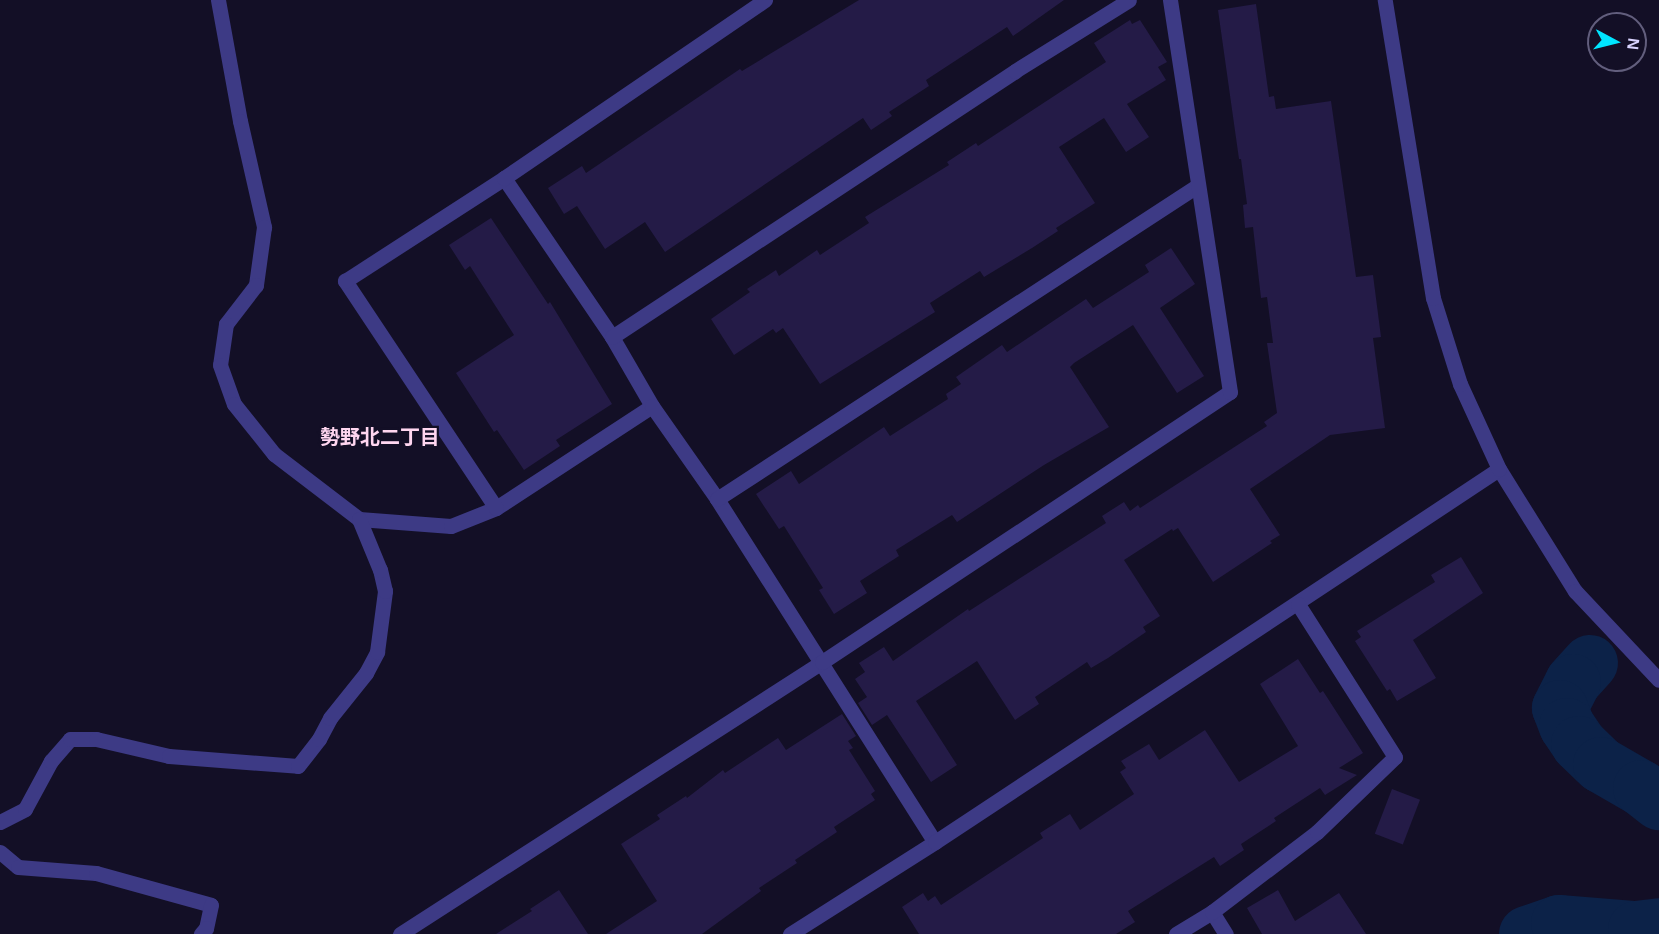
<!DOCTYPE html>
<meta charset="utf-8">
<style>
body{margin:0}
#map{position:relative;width:1659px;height:934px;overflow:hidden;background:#130f26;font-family:Arial,"Noto Sans JP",sans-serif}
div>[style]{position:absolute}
.river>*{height:56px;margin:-28px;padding:0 28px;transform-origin:28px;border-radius:28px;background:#0c2248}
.building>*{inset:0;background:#241b47;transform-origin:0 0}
.minor>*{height:15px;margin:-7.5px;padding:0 7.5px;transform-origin:7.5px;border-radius:7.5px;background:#3d3a85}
span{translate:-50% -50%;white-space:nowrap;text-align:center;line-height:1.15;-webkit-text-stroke:4.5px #130f26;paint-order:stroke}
.neighbourhood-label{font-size:20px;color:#ffd6f0;font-weight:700}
.north{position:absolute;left:1587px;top:12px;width:60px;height:60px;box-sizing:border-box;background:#130f26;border:2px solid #625e7d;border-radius:50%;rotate:97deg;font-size:16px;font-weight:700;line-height:24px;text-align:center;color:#d9d4ff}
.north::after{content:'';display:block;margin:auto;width:21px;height:27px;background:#00e5ff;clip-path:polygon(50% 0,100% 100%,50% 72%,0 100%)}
</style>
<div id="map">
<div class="river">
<div style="left:1590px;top:663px;width:25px;rotate:132deg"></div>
<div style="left:1573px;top:682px;width:29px;rotate:117deg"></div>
<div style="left:1560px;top:708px;width:19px;rotate:69deg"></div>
<div style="left:1567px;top:726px;width:22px;rotate:56deg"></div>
<div style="left:1579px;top:744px;width:30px;rotate:44deg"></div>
<div style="left:1601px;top:765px;width:46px;rotate:29.9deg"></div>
<div style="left:1641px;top:788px;width:23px;rotate:38deg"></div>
<div style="left:1527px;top:934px;width:34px;rotate:-19deg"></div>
<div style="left:1559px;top:923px;width:77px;rotate:4.5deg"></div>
<div style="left:1636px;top:929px;width:23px;rotate:-7deg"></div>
</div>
<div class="building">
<div style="clip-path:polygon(859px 0,1064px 0,1013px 36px,1007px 27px,926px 80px,929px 86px,889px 112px,892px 116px,871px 130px,863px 118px,665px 252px,645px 222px,605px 249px,577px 206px,564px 214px,548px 188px,582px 166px,586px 173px,740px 69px,742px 71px)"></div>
<div style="clip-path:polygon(1256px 4px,1269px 97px,1274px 96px,1276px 109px,1331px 101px,1356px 277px,1373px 275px,1381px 337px,1373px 338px,1385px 428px,1330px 435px,1250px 489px,1280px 535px,1270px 541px,1272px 543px,1213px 582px,1178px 528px,1173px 531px,1172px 529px,1124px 560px,1160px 616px,1143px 627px,1146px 632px,1108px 658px,1091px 668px,1087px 662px,1035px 697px,1039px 704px,1015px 720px,977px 661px,916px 701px,957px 765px,931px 782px,887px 715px,872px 725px,858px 703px,867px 697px,855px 679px,865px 672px,859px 663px,884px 647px,893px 661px,968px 609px,969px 611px,1106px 523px,1102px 516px,1124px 502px,1130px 511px,1138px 505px,1140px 508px,1267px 426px,1264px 422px,1277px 413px,1267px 343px,1273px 343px,1267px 297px,1261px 298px,1253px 227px,1245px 228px,1243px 205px,1247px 204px,1241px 159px,1239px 159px,1218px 10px)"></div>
<div style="clip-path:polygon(1130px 20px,1132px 24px,1140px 20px,1167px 62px,1158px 67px,1166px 80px,1127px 104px,1149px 137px,1126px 152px,1104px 118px,1059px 147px,1095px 203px,1056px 228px,1058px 231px,1032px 248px,984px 277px,980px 271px,930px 303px,935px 312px,820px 384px,783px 328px,776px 333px,773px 329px,734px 355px,711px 319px,750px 292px,747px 289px,776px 270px,779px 276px,817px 250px,820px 255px,869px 223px,865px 217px,949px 165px,947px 162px,976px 143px,978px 146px,1106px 62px,1094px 43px)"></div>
<div style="clip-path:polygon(491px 218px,548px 304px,550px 302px,612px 404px,556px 440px,560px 446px,524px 470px,497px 430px,494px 432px,456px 373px,514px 335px,470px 266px,465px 270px,449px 245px)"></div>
<div style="clip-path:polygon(1171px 248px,1195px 284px,1160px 308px,1204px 376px,1177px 393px,1133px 325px,1074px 363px,1070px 367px,1109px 427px,1044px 465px,957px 522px,952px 515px,896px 550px,899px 556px,860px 581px,867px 593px,834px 614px,819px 590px,823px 588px,784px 526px,779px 529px,756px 494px,791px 471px,799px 484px,884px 427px,890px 436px,948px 399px,946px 394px,961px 384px,956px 377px,1002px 345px,1007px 352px,1086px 299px,1093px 308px,1149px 272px,1145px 265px)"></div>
<div style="clip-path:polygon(1461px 557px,1483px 593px,1413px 640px,1436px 678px,1397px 701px,1390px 689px,1387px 691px,1355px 641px,1361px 637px,1357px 631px,1435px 582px,1431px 575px)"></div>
<div style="clip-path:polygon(1298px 659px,1320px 693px,1323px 691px,1363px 753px,1339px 768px,1357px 775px,1325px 795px,1320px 788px,1274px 818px,1276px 821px,1241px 844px,1244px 850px,1220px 866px,1214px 857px,1128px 911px,1135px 922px,1116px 934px,919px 934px,902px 907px,923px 893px,928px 901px,935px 896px,941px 905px,1043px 838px,1040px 833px,1070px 814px,1080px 830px,1134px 794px,1120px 772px,1126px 768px,1121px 761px,1149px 744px,1159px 760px,1205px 730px,1239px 782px,1298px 746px,1260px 684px)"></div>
<div style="clip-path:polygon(842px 714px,856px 736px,848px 741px,853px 748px,849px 750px,875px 791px,871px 794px,875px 800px,834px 827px,837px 832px,795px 860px,797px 863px,759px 888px,761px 891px,702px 934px,606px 934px,657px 901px,621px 844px,660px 819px,657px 815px,686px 796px,687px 798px,723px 770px,725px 773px,778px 738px,786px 750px)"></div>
<div style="left:1392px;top:789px;width:30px;height:48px;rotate:21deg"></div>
<div style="clip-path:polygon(559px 890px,588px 934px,496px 934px,532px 911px,530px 909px)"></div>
<div style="clip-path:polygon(1278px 890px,1295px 921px,1339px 893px,1366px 934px,1262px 934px,1247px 908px)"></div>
</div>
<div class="minor">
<div style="left:218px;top:0;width:123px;rotate:79.7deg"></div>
<div style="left:240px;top:121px;width:109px;rotate:77.2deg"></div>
<div style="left:264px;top:227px;width:59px;rotate:97.9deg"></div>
<div style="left:256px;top:285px;width:49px;rotate:127.6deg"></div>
<div style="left:226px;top:324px;width:41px;rotate:98.3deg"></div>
<div style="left:220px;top:365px;width:41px;rotate:70.3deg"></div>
<div style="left:234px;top:404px;width:64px;rotate:51.3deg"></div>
<div style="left:274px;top:454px;width:107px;rotate:37.4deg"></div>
<div style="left:359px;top:519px;width:92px;rotate:4.4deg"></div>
<div style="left:451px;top:526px;width:48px;rotate:-21.8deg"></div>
<div style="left:496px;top:508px;width:186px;rotate:-33.2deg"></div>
<div style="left:504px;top:178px;width:192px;rotate:55.8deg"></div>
<div style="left:612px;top:337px;width:80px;rotate:59.9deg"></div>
<div style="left:652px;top:406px;width:113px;rotate:55deg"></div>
<div style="left:717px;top:499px;width:406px;rotate:57.6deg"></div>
<div style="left:612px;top:337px;width:483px;rotate:-33.4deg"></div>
<div style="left:1015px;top:71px;width:134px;rotate:-31.9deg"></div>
<div style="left:1499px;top:469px;width:144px;rotate:58.1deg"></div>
<div style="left:1575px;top:591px;width:122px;rotate:46.7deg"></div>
<div style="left:717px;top:499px;width:573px;rotate:-33.11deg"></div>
<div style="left:496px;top:508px;width:273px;rotate:-123.6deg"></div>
<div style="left:345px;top:281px;width:189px;rotate:-32.9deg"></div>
<div style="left:504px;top:178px;width:316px;rotate:-34.3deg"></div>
<div style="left:0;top:822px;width:28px;rotate:-27deg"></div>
<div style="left:25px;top:809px;width:55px;rotate:-61.6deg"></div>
<div style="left:51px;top:761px;width:29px;rotate:-49deg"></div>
<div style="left:70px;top:739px;width:26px"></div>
<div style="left:96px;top:739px;width:75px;rotate:13.1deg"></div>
<div style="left:169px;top:756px;width:129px;rotate:4.4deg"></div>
<div style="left:298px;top:766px;width:34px;rotate:-52deg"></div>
<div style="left:319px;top:739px;width:24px;rotate:-62deg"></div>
<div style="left:330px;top:718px;width:58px;rotate:-51.3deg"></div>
<div style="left:366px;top:673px;width:24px;rotate:-62deg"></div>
<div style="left:377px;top:652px;width:62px;rotate:-82.5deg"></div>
<div style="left:385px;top:591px;width:22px;rotate:-103deg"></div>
<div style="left:380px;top:570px;width:55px;rotate:-112.4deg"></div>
<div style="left:0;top:852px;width:23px;rotate:40deg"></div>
<div style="left:18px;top:867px;width:78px;rotate:4.4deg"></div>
<div style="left:96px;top:873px;width:119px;rotate:15.5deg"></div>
<div style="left:211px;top:905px;width:24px;rotate:102deg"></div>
<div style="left:206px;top:928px;width:8px;rotate:130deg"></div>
<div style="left:1212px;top:912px;width:26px;rotate:58deg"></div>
<div style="left:400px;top:934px;width:502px;rotate:-32.8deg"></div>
<div style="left:822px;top:662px;width:489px;rotate:-33.5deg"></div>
<div style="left:1230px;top:392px;width:397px;rotate:-98.7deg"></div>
<div style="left:790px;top:934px;width:172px;rotate:-32.4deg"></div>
<div style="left:935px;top:842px;width:676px;rotate:-33.48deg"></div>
<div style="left:1499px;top:469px;width:94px;rotate:-114.6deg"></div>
<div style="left:1460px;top:384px;width:90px;rotate:-107.4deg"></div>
<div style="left:1433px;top:298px;width:302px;rotate:-99.2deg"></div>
<div style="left:1176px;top:934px;width:42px;rotate:-31.4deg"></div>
<div style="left:1212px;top:912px;width:132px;rotate:-37.3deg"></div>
<div style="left:1317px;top:832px;width:108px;rotate:-43.9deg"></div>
<div style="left:1395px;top:757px;width:181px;rotate:-122.4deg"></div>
</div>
<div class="neighbourhood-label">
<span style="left:380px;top:437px">勢野北二丁目</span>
</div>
<div class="north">N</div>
</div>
